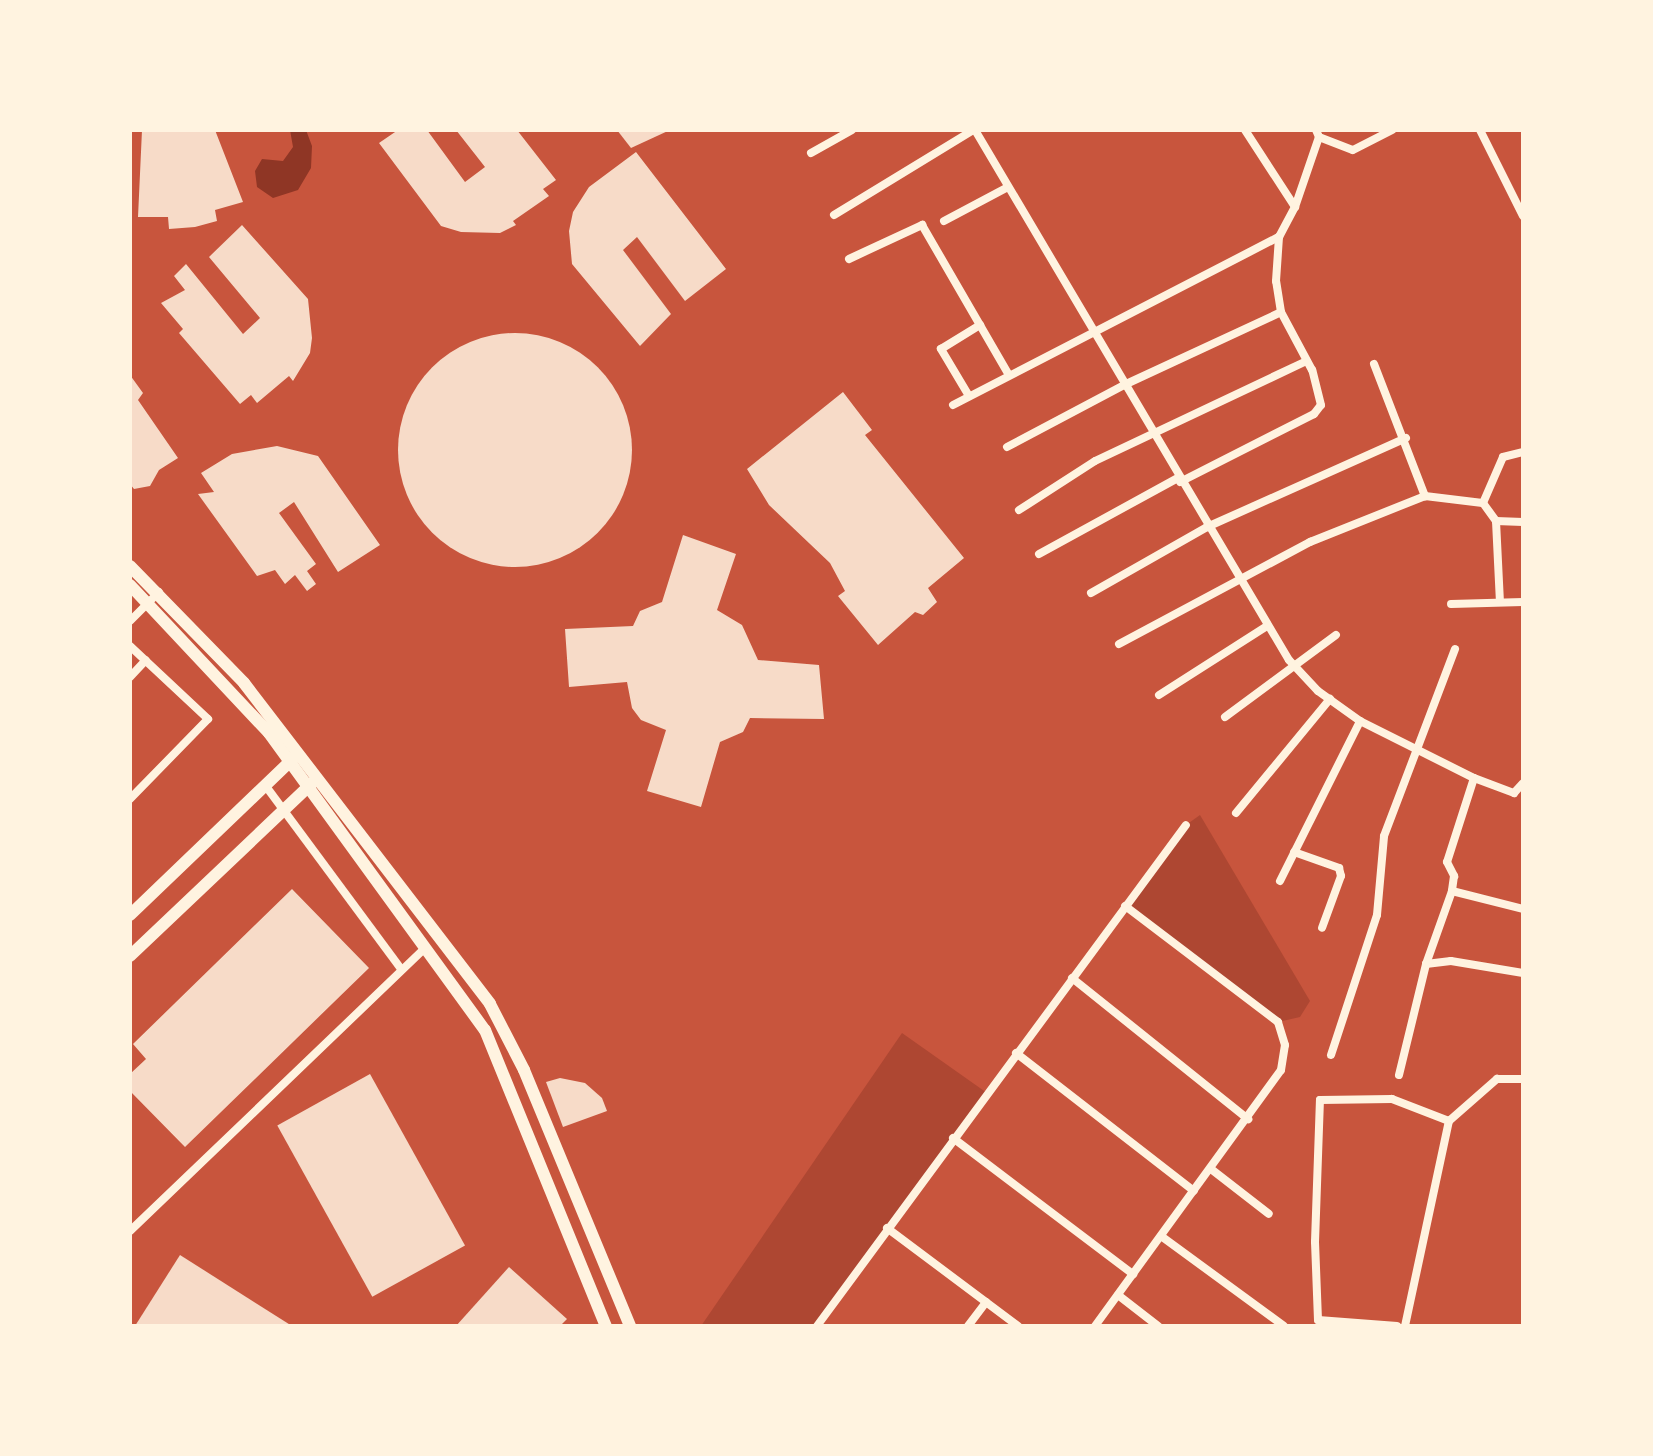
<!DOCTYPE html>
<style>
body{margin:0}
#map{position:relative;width:1653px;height:1456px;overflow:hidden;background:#c8553d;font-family:Helvetica,sans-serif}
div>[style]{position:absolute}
.green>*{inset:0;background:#ae4732}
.water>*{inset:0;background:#8f3625}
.building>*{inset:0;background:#f7dbc8;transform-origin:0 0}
.round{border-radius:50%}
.minor>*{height:8px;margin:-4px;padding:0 4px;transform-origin:4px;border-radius:4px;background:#fff3e0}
.secondary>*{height:12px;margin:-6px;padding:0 6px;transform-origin:6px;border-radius:6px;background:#fff3e0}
span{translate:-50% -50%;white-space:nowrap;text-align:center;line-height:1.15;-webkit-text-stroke:8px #fff3e0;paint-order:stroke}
.frame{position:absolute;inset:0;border:132px solid #fff3e0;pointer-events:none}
</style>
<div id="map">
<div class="green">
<div style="clip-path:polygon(1200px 815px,1310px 1001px,1300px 1017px,1278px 1022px,1125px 906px,1186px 825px)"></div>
<div style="clip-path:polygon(902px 1033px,987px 1093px,818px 1326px,701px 1326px)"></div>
</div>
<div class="water">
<div style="clip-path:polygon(290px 130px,306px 130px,312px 146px,311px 168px,298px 190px,273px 198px,257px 187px,255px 171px,262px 159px,283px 161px,293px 147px)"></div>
</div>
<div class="building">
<div style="clip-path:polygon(142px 130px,215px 130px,243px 202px,215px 210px,217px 221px,195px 227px,169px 229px,168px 217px,138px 217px)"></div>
<div style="clip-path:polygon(398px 130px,427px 130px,465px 182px,485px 167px,456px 130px,517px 130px,556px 180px,543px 189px,549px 196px,513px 221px,516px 225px,500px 233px,461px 232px,441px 226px,379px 143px)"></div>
<div style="clip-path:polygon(617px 130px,670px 130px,631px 148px)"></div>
<div style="clip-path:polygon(636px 152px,726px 269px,685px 301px,637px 237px,623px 250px,671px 314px,640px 346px,572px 264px,569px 231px,573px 212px,589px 187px)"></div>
<div style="clip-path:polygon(242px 225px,308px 299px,312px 338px,310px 353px,293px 381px,289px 376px,257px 403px,251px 395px,240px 404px,179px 333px,183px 329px,161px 303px,185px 290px,174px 276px,186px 264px,243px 334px,260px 318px,209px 257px)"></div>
<div class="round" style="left:398px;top:333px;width:234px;height:234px"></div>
<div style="clip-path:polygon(130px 375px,143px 393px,138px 400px,178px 458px,159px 470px,150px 486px,134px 489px,130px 484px)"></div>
<div style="clip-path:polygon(843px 392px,872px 430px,865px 435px,964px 558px,928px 588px,937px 602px,923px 615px,915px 612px,878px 645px,838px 596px,845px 591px,830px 563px,769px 505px,747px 469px)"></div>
<div style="clip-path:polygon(277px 446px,318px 456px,380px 545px,338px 572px,294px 502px,279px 513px,316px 564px,307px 571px,316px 584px,307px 591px,295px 575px,285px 584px,275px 570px,257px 576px,198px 494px,214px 492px,201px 473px,232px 454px)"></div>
<div style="clip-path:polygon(683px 535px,736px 554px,717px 610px,742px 625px,758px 660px,819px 665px,824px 719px,750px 718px,743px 732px,720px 742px,701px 807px,647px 791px,666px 730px,641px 720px,632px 708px,627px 682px,569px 687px,565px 629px,633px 626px,640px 611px,662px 602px)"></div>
<div style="clip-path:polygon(292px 889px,369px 968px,185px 1147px,130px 1091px,130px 1074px,146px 1059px,133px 1044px)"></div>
<div style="left:370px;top:1074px;width:196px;height:106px;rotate:61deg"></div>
<div style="clip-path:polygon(560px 1078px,585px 1083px,602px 1098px,607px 1111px,563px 1127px,546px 1082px)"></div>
<div style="clip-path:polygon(180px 1255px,292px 1326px,135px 1326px)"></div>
<div style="clip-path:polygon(509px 1267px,567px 1319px,560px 1326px,456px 1326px)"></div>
</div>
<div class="minor">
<div style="left:975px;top:130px;width:616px;rotate:59.36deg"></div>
<div style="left:1289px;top:660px;width:42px;rotate:46.9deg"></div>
<div style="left:1318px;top:691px;width:52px;rotate:35.5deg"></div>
<div style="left:1360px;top:721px;width:127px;rotate:26.6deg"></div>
<div style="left:1474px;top:778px;width:88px;rotate:107.8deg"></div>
<div style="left:1447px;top:862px;width:16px;rotate:63deg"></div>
<div style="left:1454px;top:876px;width:15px;rotate:98deg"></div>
<div style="left:1452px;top:891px;width:77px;rotate:109.6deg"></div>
<div style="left:1426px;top:964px;width:25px;rotate:-7deg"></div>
<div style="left:1451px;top:961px;width:73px;rotate:9.5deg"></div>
<div style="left:1245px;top:130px;width:92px;rotate:57deg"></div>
<div style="left:1480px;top:130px;width:96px;rotate:63.4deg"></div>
<div style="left:1319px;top:137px;width:36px;rotate:21deg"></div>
<div style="left:1353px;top:150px;width:44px;rotate:-27.1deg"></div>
<div style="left:811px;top:153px;width:47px;rotate:-29.3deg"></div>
<div style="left:834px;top:215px;width:163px;rotate:-31.4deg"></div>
<div style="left:944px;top:221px;width:72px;rotate:-28deg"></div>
<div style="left:849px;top:259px;width:81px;rotate:-25deg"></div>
<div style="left:922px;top:225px;width:173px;rotate:59.9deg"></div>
<div style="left:1374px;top:364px;width:142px;rotate:68.9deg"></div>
<div style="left:969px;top:396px;width:55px;rotate:-120.8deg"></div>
<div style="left:941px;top:349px;width:46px;rotate:-31.6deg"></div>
<div style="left:953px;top:405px;width:367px;rotate:-27.3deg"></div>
<div style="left:1007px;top:447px;width:132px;rotate:-27.9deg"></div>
<div style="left:1124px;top:385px;width:173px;rotate:-24.9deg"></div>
<div style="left:1180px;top:482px;width:150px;rotate:-26.9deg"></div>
<div style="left:1314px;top:414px;width:11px;rotate:-52deg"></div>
<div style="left:1321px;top:405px;width:36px;rotate:-104deg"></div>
<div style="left:1312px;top:370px;width:66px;rotate:-118.1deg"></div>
<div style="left:1281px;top:312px;width:31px;rotate:-99deg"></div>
<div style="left:1276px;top:281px;width:44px;rotate:-86.1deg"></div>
<div style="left:1279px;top:237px;width:34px;rotate:-62deg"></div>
<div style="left:1295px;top:207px;width:74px;rotate:-71.1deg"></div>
<div style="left:1319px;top:137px;width:8px;rotate:-113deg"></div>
<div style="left:1483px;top:503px;width:50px;rotate:-66.5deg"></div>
<div style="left:1503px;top:457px;width:21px;rotate:-14deg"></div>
<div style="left:1019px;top:510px;width:90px;rotate:-32.8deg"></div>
<div style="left:1095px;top:461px;width:234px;rotate:-25.3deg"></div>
<div style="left:1496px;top:521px;width:27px;rotate:2deg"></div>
<div style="left:1039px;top:554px;width:158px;rotate:-28.7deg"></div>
<div style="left:1091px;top:593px;width:133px;rotate:-29.6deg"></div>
<div style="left:1207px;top:527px;width:218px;rotate:-24.1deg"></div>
<div style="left:1451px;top:604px;width:72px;rotate:-1.6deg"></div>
<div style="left:130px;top:621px;width:41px;rotate:-45deg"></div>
<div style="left:1119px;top:644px;width:217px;rotate:-28.1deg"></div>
<div style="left:1310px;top:542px;width:124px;rotate:-21.8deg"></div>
<div style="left:1425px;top:496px;width:58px;rotate:6.9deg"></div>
<div style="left:1483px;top:503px;width:22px;rotate:54deg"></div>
<div style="left:1496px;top:521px;width:81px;rotate:87.2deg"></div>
<div style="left:130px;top:646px;width:107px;rotate:43.1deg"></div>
<div style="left:208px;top:719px;width:112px;rotate:134.3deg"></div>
<div style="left:130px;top:677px;width:23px;rotate:-47deg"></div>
<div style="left:1159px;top:695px;width:128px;rotate:-32.6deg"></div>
<div style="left:1225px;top:717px;width:138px;rotate:-36.5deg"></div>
<div style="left:1474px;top:778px;width:43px;rotate:20.6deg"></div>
<div style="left:1514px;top:793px;width:13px;rotate:-48deg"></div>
<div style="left:265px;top:785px;width:229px;rotate:53.5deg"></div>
<div style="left:1236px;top:813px;width:148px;rotate:-50.5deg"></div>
<div style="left:1294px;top:852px;width:48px;rotate:19.6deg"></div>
<div style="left:1339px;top:868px;width:8px;rotate:76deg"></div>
<div style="left:1341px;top:876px;width:55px;rotate:110.1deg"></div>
<div style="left:1280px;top:881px;width:179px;rotate:-63.4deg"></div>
<div style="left:1452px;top:891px;width:73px;rotate:14.2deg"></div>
<div style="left:1072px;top:978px;width:226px;rotate:38.7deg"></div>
<div style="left:1016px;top:1053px;width:225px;rotate:37.8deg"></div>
<div style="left:1331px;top:1055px;width:147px;rotate:-71.8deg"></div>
<div style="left:1377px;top:915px;width:79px;rotate:-84.9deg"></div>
<div style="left:1384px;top:836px;width:200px;rotate:-69.2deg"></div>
<div style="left:1399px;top:1075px;width:114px;rotate:-76.3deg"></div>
<div style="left:953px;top:1138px;width:226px;rotate:37.1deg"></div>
<div style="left:1211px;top:1169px;width:73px;rotate:37.8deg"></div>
<div style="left:887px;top:1228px;width:164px;rotate:36.8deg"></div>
<div style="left:130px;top:1231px;width:410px;rotate:-43.8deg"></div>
<div style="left:1161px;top:1236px;width:152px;rotate:36.2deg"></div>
<div style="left:1118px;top:1295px;width:51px;rotate:37.8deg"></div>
<div style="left:817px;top:1326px;width:622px;rotate:-53.63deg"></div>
<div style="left:968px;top:1326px;width:30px;rotate:-53deg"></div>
<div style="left:1095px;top:1326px;width:316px;rotate:-54deg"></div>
<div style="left:1281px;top:1070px;width:25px;rotate:-81deg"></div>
<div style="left:1285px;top:1045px;width:24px;rotate:-107deg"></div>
<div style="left:1278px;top:1022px;width:192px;rotate:-142.8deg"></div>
<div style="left:1397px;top:1326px;width:79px;rotate:-175.7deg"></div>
<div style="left:1318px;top:1320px;width:78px;rotate:-92.2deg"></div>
<div style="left:1315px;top:1242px;width:142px;rotate:-88deg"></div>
<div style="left:1320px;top:1100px;width:72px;rotate:-0.8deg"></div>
<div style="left:1392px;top:1099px;width:61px;rotate:21.1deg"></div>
<div style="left:1449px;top:1121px;width:64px;rotate:-41.2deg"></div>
<div style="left:1497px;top:1079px;width:26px"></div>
<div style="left:1405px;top:1326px;width:210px;rotate:-77.9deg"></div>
</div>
<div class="secondary">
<div style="left:130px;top:566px;width:163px;rotate:45.7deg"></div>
<div style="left:244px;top:683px;width:404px;rotate:52.5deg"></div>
<div style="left:490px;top:1004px;width:74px;rotate:62.7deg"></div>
<div style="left:524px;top:1070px;width:277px;rotate:67.5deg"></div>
<div style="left:130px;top:585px;width:203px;rotate:46.8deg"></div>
<div style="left:269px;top:733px;width:367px;rotate:54deg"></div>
<div style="left:485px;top:1030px;width:320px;rotate:67.8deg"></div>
<div style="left:130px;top:915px;width:228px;rotate:-43.8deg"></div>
<div style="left:130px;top:956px;width:251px;rotate:-43.5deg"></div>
</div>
<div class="frame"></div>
</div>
